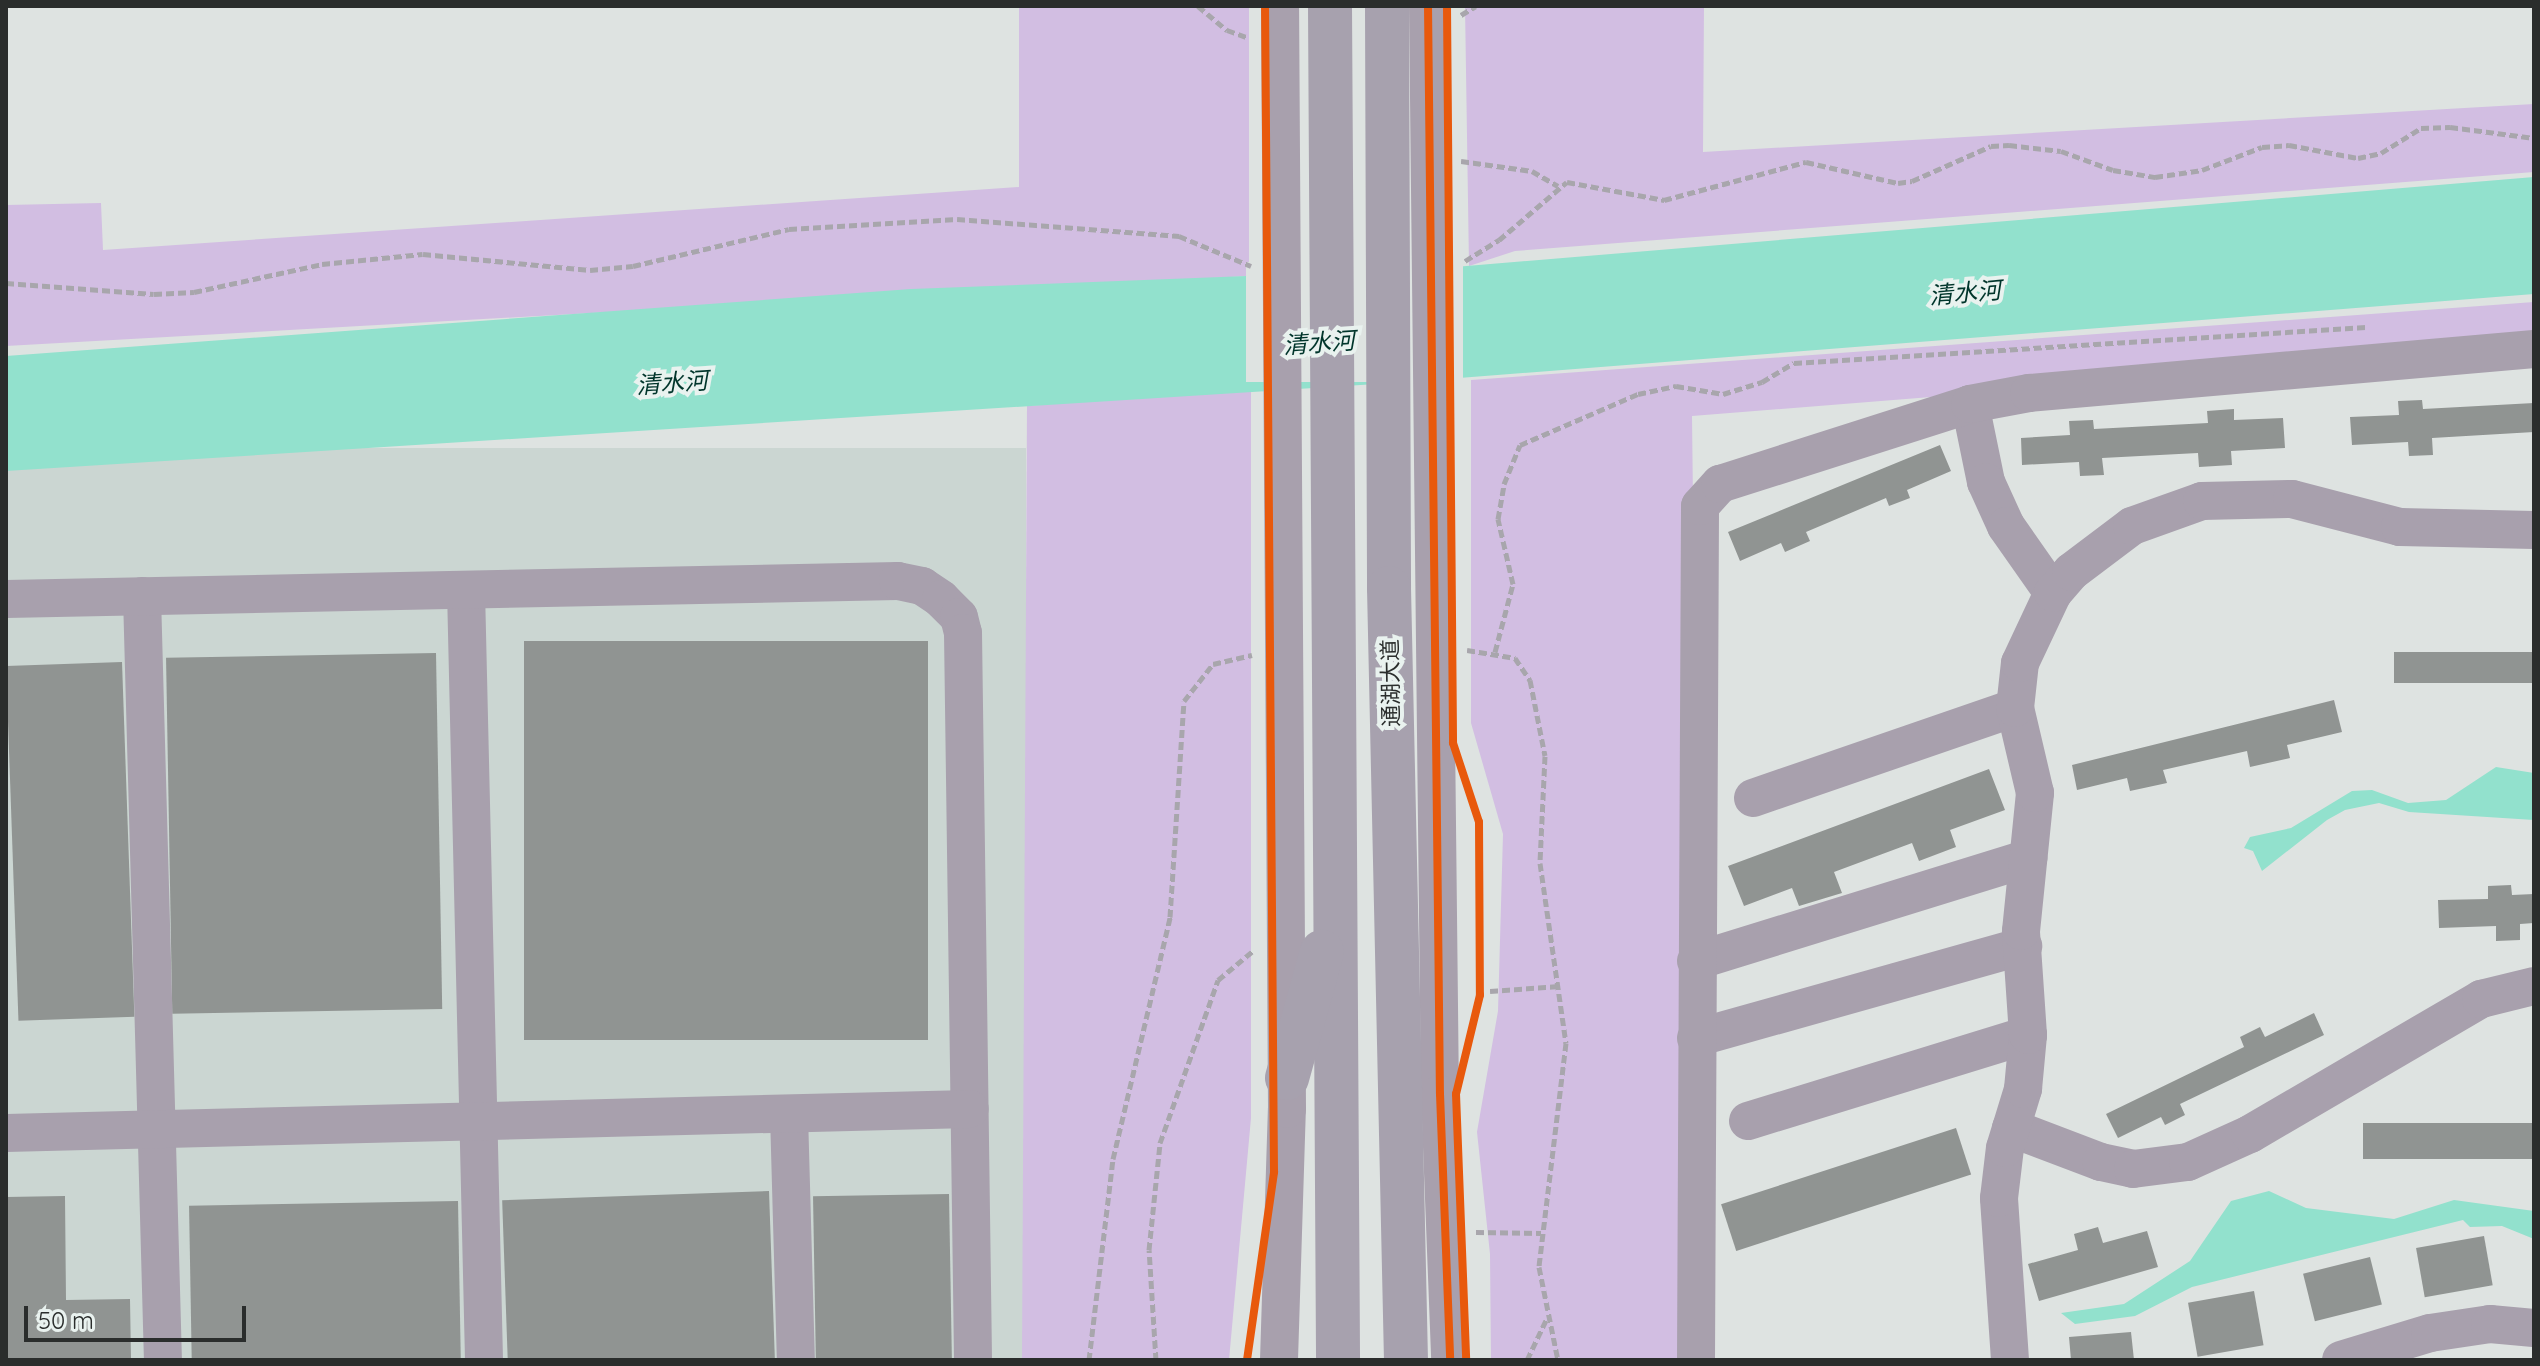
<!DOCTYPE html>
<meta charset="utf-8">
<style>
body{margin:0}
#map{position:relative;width:2540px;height:1366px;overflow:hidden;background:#dee3e1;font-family:Quicksand,"Noto Sans SC",sans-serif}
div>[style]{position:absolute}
.built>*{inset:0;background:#cbd6d2;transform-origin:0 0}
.green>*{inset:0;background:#d2bee2}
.water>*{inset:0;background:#92e1cd}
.pier>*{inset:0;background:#dee3e1;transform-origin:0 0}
.building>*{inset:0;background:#909492;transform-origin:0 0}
.path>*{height:5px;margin-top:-2.5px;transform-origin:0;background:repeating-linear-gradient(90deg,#a8a6ac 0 8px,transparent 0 12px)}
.minor>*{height:38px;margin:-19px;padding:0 19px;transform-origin:19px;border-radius:19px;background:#a8a0ad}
.major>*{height:44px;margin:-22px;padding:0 22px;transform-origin:22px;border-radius:22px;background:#a7a1ae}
.cycleway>*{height:8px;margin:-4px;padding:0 4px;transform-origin:4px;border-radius:4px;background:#e8590c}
span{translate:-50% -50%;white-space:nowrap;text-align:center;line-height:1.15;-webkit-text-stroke:8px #e9f2ef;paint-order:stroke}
.street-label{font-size:22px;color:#2a2d2c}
.water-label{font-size:24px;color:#00352b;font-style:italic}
.frame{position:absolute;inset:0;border:8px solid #2a2d2c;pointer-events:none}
.scale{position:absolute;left:24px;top:1306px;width:222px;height:36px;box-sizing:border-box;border:4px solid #2a2d2c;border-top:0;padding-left:10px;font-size:24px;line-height:28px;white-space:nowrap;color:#2a2d2c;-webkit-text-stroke:6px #e9f2ef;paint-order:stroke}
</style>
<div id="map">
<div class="built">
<div style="left:1026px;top:448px;width:912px;height:1022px;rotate:90deg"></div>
</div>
<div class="green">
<div style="clip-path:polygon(1019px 6px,1249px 6px,1249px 276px,6px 346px,6px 205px,101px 203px,103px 250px,1019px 187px)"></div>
<div style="clip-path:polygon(1465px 6px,1704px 6px,1703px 152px,2534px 104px,2534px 172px,1515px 251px,1469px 266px)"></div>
<div style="clip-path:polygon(2534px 302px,2534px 349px,1692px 416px,1703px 1360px,1491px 1360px,1490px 1254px,1477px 1132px,1498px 1011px,1503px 834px,1471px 723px,1471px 380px)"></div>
<div style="clip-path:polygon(1251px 389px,1251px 1118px,1229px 1360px,1022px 1360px,1027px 406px)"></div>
</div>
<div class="water">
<div style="clip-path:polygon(2534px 177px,2534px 294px,1408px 382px,6px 471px,6px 356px,911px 289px,1431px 269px)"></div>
<div style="clip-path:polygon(2496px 767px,2534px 773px,2534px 820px,2409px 812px,2379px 803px,2345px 810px,2327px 820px,2262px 871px,2253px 851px,2244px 848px,2250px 837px,2291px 828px,2352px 791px,2372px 790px,2408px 803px,2446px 800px)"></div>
<div style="clip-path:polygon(2269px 1191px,2306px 1208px,2394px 1219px,2454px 1200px,2534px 1211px,2534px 1239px,2502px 1226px,2470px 1227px,2463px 1220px,2192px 1287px,2135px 1316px,2075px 1324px,2061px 1313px,2124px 1304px,2190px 1261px,2231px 1201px)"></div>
</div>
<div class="pier">
<div style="left:1463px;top:262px;width:120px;height:217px;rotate:90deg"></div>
</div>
<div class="building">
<div style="clip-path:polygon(2422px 400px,2423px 409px,2534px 403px,2534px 432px,2432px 438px,2433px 455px,2409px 456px,2408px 442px,2352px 445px,2350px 417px,2399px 415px,2398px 401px)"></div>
<div style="clip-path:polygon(2234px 409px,2234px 420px,2283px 418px,2285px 448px,2231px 451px,2232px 465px,2199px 467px,2198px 453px,2102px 458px,2104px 475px,2080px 476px,2079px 462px,2022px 465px,2021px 438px,2070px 435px,2069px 421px,2093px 420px,2094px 429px,2208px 423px,2207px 411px)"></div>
<div style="clip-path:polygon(1940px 445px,1951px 471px,1907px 490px,1910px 498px,1889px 506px,1886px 498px,1806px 532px,1810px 541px,1785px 552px,1781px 543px,1740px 561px,1728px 532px)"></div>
<div style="left:928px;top:641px;width:399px;height:404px;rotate:90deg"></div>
<div style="left:2534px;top:652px;width:31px;height:140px;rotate:90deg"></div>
<div style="left:436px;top:653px;width:356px;height:270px;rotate:89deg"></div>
<div style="left:122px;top:662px;width:355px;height:116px;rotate:88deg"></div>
<div style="clip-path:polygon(2334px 700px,2342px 732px,2287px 745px,2290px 758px,2250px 767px,2247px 751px,2163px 770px,2167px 783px,2130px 791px,2127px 778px,2077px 790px,2072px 765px)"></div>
<div style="clip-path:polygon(1989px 769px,2005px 810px,1950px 830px,1956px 847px,1919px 861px,1912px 843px,1834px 872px,1842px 893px,1799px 906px,1792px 888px,1744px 906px,1728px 866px)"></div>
<div style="clip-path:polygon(2511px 885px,2512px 895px,2534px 894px,2534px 923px,2520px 924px,2520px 940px,2496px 941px,2496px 926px,2439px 928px,2438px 900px,2488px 899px,2488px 886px)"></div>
<div style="clip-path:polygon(2314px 1013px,2324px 1035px,2180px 1104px,2185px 1115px,2165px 1125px,2161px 1117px,2118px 1138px,2106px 1114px,2244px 1047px,2240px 1037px,2260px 1027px,2265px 1037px)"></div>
<div style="left:2534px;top:1123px;width:36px;height:171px;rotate:90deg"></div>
<div style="left:1956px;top:1128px;width:49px;height:247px;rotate:72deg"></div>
<div style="left:769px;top:1191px;width:169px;height:267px;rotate:88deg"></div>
<div style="left:949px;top:1194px;width:166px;height:136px;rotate:89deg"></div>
<div style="clip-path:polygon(65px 1196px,66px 1300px,130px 1299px,131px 1360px,6px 1360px,6px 1197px)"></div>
<div style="left:458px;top:1201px;width:159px;height:269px;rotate:89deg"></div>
<div style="clip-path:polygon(2098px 1227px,2103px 1243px,2147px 1231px,2158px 1267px,2039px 1301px,2028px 1264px,2078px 1250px,2074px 1234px)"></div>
<div style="left:2484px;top:1236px;width:50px;height:69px;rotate:80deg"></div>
<div style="left:2370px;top:1257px;width:49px;height:69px;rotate:76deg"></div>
<div style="left:2254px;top:1291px;width:55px;height:67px;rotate:80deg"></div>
<div style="clip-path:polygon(2131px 1332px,2134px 1360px,2071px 1360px,2069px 1337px)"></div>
</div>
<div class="path">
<div style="left:1198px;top:6px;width:38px;rotate:40deg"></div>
<div style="left:1227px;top:30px;width:23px;rotate:20deg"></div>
<div style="left:1461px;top:15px;width:17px;rotate:-31deg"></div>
<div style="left:1461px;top:161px;width:72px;rotate:8deg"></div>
<div style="left:1532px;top:171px;width:30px;rotate:30deg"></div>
<div style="left:1465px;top:261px;width:40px;rotate:-32deg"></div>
<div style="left:1499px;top:240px;width:89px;rotate:-40.5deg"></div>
<div style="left:1567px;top:182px;width:99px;rotate:10.5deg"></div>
<div style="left:1664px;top:200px;width:147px;rotate:-15deg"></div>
<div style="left:1806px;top:162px;width:94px;rotate:12.9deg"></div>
<div style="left:1898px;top:183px;width:14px;rotate:-8deg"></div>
<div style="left:1912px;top:181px;width:86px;rotate:-23.9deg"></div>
<div style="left:1991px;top:146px;width:18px;rotate:-3deg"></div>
<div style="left:2009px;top:145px;width:52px;rotate:6.6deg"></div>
<div style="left:2061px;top:151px;width:55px;rotate:20.1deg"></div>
<div style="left:2113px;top:170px;width:43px;rotate:9.5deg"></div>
<div style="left:2155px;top:177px;width:48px;rotate:-8.5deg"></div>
<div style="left:2202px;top:170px;width:64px;rotate:-21deg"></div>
<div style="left:2262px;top:147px;width:27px;rotate:-4deg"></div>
<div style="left:2289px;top:145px;width:70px;rotate:10.7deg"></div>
<div style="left:2358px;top:158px;width:24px;rotate:-12deg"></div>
<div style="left:2381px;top:153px;width:47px;rotate:-32deg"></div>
<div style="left:2421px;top:128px;width:29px;rotate:-2deg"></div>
<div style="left:2450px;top:127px;width:85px;rotate:7.5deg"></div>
<div style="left:6px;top:283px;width:148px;rotate:4.3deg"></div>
<div style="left:154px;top:294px;width:40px;rotate:-2.9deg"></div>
<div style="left:194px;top:292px;width:131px;rotate:-12.3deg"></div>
<div style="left:322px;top:264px;width:101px;rotate:-5.7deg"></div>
<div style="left:423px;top:254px;width:168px;rotate:5.5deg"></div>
<div style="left:590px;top:270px;width:43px;rotate:-5.3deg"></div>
<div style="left:633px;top:266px;width:160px;rotate:-13.3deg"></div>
<div style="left:789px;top:229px;width:168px;rotate:-3.4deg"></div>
<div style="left:957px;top:219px;width:223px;rotate:4.4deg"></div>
<div style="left:1179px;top:236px;width:78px;rotate:22.6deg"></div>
<div style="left:1467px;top:650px;width:49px;rotate:9.5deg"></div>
<div style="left:1515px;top:658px;width:27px;rotate:56deg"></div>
<div style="left:1530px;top:680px;width:77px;rotate:78.8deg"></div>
<div style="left:1545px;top:756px;width:107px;rotate:92.7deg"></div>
<div style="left:1540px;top:863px;width:182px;rotate:81.8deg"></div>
<div style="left:1566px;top:1043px;width:226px;rotate:96.9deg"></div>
<div style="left:1539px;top:1267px;width:95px;rotate:78.5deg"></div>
<div style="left:1495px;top:652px;width:70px;rotate:-75.2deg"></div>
<div style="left:1513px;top:584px;width:67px;rotate:-103deg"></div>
<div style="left:1498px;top:519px;width:36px;rotate:-80deg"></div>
<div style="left:1504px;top:484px;width:42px;rotate:-67.7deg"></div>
<div style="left:1520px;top:445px;width:129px;rotate:-23.4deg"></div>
<div style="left:1638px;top:394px;width:39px;rotate:-12deg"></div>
<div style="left:1676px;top:386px;width:48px;rotate:9.7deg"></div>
<div style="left:1723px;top:394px;width:41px;rotate:-17.1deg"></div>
<div style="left:1762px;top:382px;width:37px;rotate:-31deg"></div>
<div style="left:1794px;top:363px;width:573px;rotate:-3.6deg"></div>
<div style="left:1490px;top:991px;width:70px;rotate:-4.1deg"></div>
<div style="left:1476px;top:1232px;width:65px;rotate:0.9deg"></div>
<div style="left:1089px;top:1360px;width:202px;rotate:-83.2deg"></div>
<div style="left:1113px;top:1159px;width:249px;rotate:-76.7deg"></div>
<div style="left:1170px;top:917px;width:216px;rotate:-86.3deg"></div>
<div style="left:1184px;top:701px;width:47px;rotate:-51.9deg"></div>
<div style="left:1213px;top:664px;width:40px;rotate:-13deg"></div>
<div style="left:1156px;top:1360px;width:110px;rotate:-93.6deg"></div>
<div style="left:1149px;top:1250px;width:108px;rotate:-84.1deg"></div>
<div style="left:1160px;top:1143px;width:173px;rotate:-70.4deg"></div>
<div style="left:1218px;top:980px;width:47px;rotate:-39.8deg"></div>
<div style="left:1527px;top:1360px;width:47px;rotate:-64.5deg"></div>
</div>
<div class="minor">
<div style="left:1428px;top:6px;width:1088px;rotate:89.37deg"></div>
<div style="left:1440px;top:1094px;width:266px;rotate:87.8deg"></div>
<div style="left:1970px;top:404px;width:80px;rotate:78.4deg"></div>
<div style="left:1986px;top:482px;width:48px;rotate:65.6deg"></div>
<div style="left:2006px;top:526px;width:82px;rotate:55deg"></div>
<div style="left:466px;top:590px;width:770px;rotate:88.66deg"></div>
<div style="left:142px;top:596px;width:764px;rotate:88.43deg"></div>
<div style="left:6px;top:599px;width:892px;rotate:-1.16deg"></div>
<div style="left:898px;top:581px;width:25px;rotate:12deg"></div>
<div style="left:922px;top:586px;width:23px;rotate:34deg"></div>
<div style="left:941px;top:599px;width:25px;rotate:45deg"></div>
<div style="left:959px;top:617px;width:16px;rotate:76deg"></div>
<div style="left:963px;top:633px;width:727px;rotate:89.21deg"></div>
<div style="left:1753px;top:798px;width:277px;rotate:-19deg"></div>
<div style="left:1696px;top:961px;width:348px;rotate:-17.2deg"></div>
<div style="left:1696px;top:1038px;width:340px;rotate:-15.7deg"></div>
<div style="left:789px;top:1114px;width:246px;rotate:88.4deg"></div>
<div style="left:1748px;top:1121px;width:293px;rotate:-17.1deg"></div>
<div style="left:2011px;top:1128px;width:96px;rotate:20.7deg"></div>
<div style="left:2101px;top:1162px;width:33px;rotate:12deg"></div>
<div style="left:2133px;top:1169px;width:55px;rotate:-7.3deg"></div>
<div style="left:2188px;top:1162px;width:68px;rotate:-24.3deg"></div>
<div style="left:2250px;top:1134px;width:268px;rotate:-30.3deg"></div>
<div style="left:2481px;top:999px;width:55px;rotate:-13.8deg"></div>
<div style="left:6px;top:1133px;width:964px;rotate:-1.43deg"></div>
<div style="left:1279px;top:1360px;width:251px;rotate:-88.2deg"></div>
<div style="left:1287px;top:1109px;width:1103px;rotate:-90.36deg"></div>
<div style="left:1696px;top:1360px;width:854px;rotate:-89.73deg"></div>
<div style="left:1700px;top:506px;width:30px;rotate:-48deg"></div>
<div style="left:1720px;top:484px;width:262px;rotate:-17.7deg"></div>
<div style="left:1970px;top:404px;width:60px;rotate:-10.6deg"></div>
<div style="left:2029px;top:393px;width:507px;rotate:-4.98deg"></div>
<div style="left:2010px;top:1360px;width:162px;rotate:-93.9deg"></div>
<div style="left:1999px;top:1198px;width:50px;rotate:-83.2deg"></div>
<div style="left:2005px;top:1148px;width:62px;rotate:-73deg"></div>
<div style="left:2023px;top:1089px;width:54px;rotate:-84.7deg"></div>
<div style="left:2028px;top:1035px;width:104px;rotate:-93.9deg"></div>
<div style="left:2021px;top:931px;width:139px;rotate:-84.2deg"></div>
<div style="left:2035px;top:793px;width:87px;rotate:-103.2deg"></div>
<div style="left:2015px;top:708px;width:45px;rotate:-83.7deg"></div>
<div style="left:2020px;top:663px;width:77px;rotate:-64.8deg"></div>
<div style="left:2053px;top:593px;width:28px;rotate:-49deg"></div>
<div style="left:2071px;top:572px;width:76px;rotate:-37deg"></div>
<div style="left:2132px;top:526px;width:74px;rotate:-19.7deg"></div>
<div style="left:2202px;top:501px;width:90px;rotate:-1.3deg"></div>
<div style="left:2292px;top:499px;width:112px;rotate:14.5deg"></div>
<div style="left:2400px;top:527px;width:134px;rotate:1.3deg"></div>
<div style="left:2341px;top:1360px;width:93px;rotate:-16.9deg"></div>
<div style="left:2430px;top:1333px;width:61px;rotate:-8.5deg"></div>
<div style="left:2490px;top:1324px;width:44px;rotate:5.2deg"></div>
</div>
<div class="major">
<div style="left:1330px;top:6px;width:1354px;rotate:89.66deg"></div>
<div style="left:1387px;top:6px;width:582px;rotate:89.8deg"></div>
<div style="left:1389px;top:588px;width:772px;rotate:88.74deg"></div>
<div style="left:1287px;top:1078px;width:131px;rotate:-74.5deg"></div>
</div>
<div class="cycleway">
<div style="left:1428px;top:6px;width:1088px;rotate:89.37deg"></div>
<div style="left:1440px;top:1094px;width:266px;rotate:87.8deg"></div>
<div style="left:1447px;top:6px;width:737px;rotate:89.53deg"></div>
<div style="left:1453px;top:743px;width:83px;rotate:71.8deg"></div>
<div style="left:1479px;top:822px;width:173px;rotate:89.7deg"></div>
<div style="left:1480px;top:995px;width:102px;rotate:103.6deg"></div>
<div style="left:1456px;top:1094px;width:266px;rotate:87.8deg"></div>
<div style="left:1247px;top:1360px;width:190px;rotate:-81.8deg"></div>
<div style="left:1274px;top:1172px;width:1166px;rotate:-90.44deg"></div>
</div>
<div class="street-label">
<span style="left:1391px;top:683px;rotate:-91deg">通湖大道</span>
</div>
<div class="water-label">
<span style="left:1965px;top:293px;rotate:-5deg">清水河</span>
<span style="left:1319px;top:343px;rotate:-4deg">清水河</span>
<span style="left:672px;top:383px;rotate:-4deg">清水河</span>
</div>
<div class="frame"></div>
<div class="scale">50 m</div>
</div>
